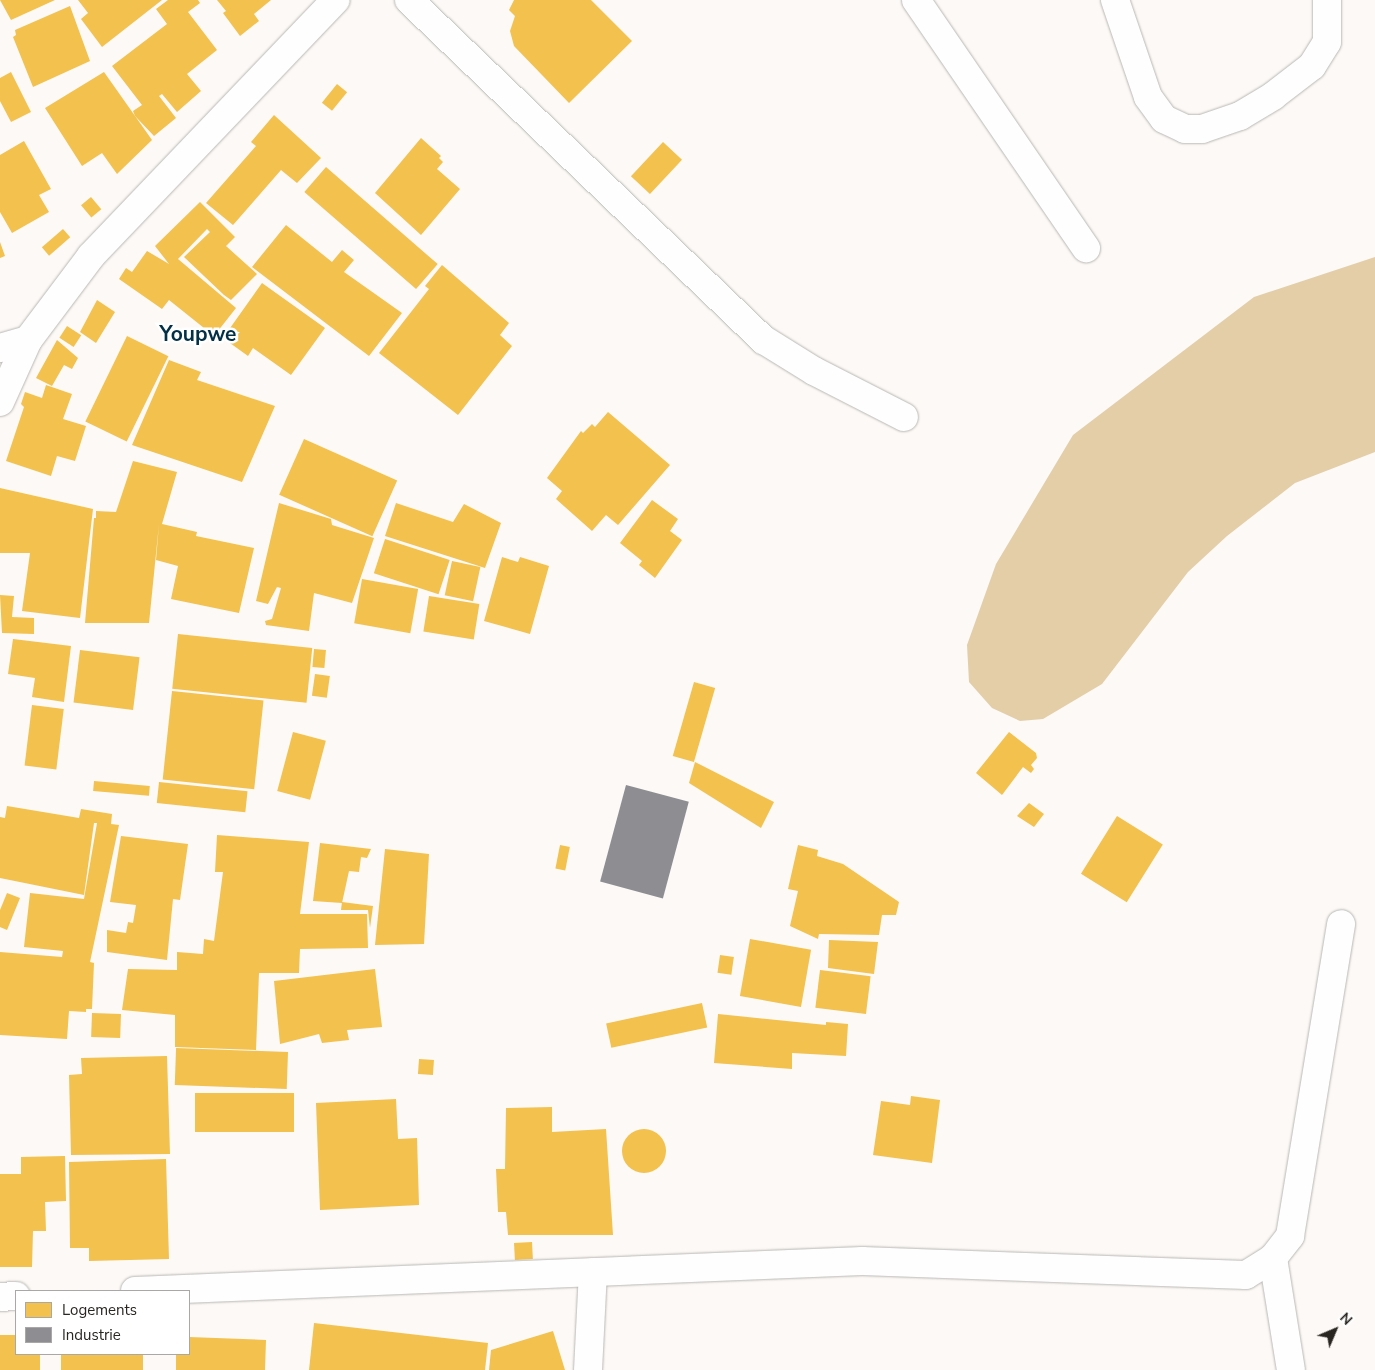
<!DOCTYPE html>
<style>
body{margin:0}
#map{position:relative;width:1375px;height:1370px;overflow:hidden;background:#fcf9f6;font-family:"Nunito Sans",sans-serif}
div>[style]{position:absolute}
.water>*{inset:0;background:#e3cea8}
.homes>*{inset:0;background:#f2c14e;transform-origin:0 0}
.round{border-radius:50%}
.industry>*{inset:0;background:#8d8d92;transform-origin:0 0}
.roads{filter:drop-shadow(0 0 1px #b9b7b3) drop-shadow(0 0 1px #b9b7b3)}
.minor>*{height:28px;margin:-14px;padding:0 14px;transform-origin:14px;border-radius:14px;background:#fffefe}
span{translate:-50% -50%;white-space:nowrap;text-align:center;line-height:1.15;-webkit-text-stroke:5px #fff;paint-order:stroke}
.district-label{font-size:21px;color:#033046;font-weight:700}
.legend{position:absolute;left:15px;top:1290px;width:175px;height:65px;box-sizing:border-box;background:#fff;border:1px solid #a9a8a7;margin:0;padding:6px 9px;list-style:none;font-size:15px;color:#292622}
.legend li{display:flex;align-items:center;gap:10px;height:25px}
.legend b{width:25px;border:1px solid #a9a8a7}
.north{position:absolute;left:1310px;top:1305px;width:50px;height:50px;-webkit-text-stroke:4px #fff;paint-order:stroke;rotate:45deg;font-size:14px;font-weight:700;line-height:20px;text-align:center;color:#292622}
.north::after{content:'';display:block;margin:auto;width:18px;height:22px;background:#292622;clip-path:polygon(50% 0,100% 100%,50% 72%,0 100%)}
</style>
<div id="map">
<div class="water">
<div style="clip-path:polygon(1375px 257px,1375px 452px,1295px 483px,1227px 536px,1188px 572px,1102px 684px,1043px 719px,1020px 721px,992px 708px,969px 682px,967px 645px,996px 564px,1073px 435px,1254px 297px)"></div>
</div>
<div class="homes">
<div style="clip-path:polygon(0 0,55px 0,11px 20px)"></div>
<div style="clip-path:polygon(78px 0,162px 0,102px 47px,81px 19px,88px 13px)"></div>
<div style="clip-path:polygon(168px 0,198px 0,200px 3px,188px 12px,217px 50px,187px 74px,201px 91px,177px 112px,162px 94px,159px 96px,176px 118px,154px 136px,135px 116px,133px 111px,142px 105px,112px 66px,167px 24px,156px 9px)"></div>
<div style="clip-path:polygon(217px 0,271px 0,254px 14px,259px 21px,240px 36px,223px 13px,226px 11px)"></div>
<div style="clip-path:polygon(514px 0,591px 0,632px 41px,569px 103px,514px 46px,510px 31px,515px 16px,509px 10px)"></div>
<div style="clip-path:polygon(70px 6px,90px 61px,33px 87px,13px 37px,16px 35px,15px 30px)"></div>
<div style="clip-path:polygon(11px 72px,31px 112px,11px 122px,0 101px,0 78px)"></div>
<div style="clip-path:polygon(104px 72px,152px 140px,117px 174px,102px 153px,82px 166px,45px 108px)"></div>
<div style="left:337px;top:84px;width:13px;height:24px;rotate:39deg"></div>
<div style="clip-path:polygon(274px 115px,321px 158px,297px 183px,281px 170px,233px 225px,206px 203px,256px 146px,251px 142px)"></div>
<div style="clip-path:polygon(421px 138px,441px 156px,439px 158px,443px 162px,437px 169px,460px 189px,421px 235px,375px 193px)"></div>
<div style="clip-path:polygon(24px 141px,51px 189px,39px 195px,49px 212px,12px 233px,0 212px,0 155px)"></div>
<div style="left:663px;top:142px;width:26px;height:47px;rotate:43deg"></div>
<div style="left:326px;top:167px;width:148px;height:33px;rotate:41deg"></div>
<div style="left:91px;top:197px;width:16px;height:13px;rotate:50deg"></div>
<div style="clip-path:polygon(200px 202px,235px 237px,226px 246px,257px 274px,231px 300px,224px 295px,184px 257px,210px 232px,207px 229px,178px 259px,236px 308px,214px 336px,169px 300px,162px 309px,119px 279px,126px 268px,132px 272px,147px 251px,169px 264px,155px 246px)"></div>
<div style="clip-path:polygon(286px 225px,332px 262px,342px 250px,354px 260px,344px 272px,402px 313px,369px 356px,252px 267px)"></div>
<div style="left:63px;top:229px;width:11px;height:28px;rotate:49deg"></div>
<div style="clip-path:polygon(0 242px,5px 256px,0 258px)"></div>
<div style="clip-path:polygon(442px 265px,509px 323px,500px 335px,512px 346px,458px 415px,379px 353px,429px 289px,425px 286px)"></div>
<div style="clip-path:polygon(262px 283px,325px 328px,291px 375px,253px 348px,248px 356px,223px 338px)"></div>
<div style="clip-path:polygon(97px 300px,115px 312px,96px 343px,80px 332px)"></div>
<div style="left:67px;top:326px;width:17px;height:14px;rotate:33deg"></div>
<div style="left:127px;top:336px;width:46px;height:95px;rotate:26deg"></div>
<div style="clip-path:polygon(57px 340px,78px 358px,72px 369px,64px 365px,52px 386px,36px 378px)"></div>
<div style="clip-path:polygon(169px 360px,201px 372px,197px 380px,275px 406px,242px 482px,132px 445px)"></div>
<div style="clip-path:polygon(46px 385px,72px 394px,63px 419px,86px 426px,75px 461px,57px 456px,51px 476px,6px 461px,24px 407px,21px 404px,25px 392px,42px 398px)"></div>
<div style="clip-path:polygon(608px 412px,670px 465px,618px 525px,606px 515px,592px 531px,556px 499px,562px 491px,547px 478px,581px 431px,583px 433px,592px 424px,595px 427px)"></div>
<div style="left:304px;top:439px;width:102px;height:61px;rotate:24deg"></div>
<div style="clip-path:polygon(133px 461px,177px 472px,162px 524px,197px 532px,196px 536px,254px 548px,239px 613px,171px 599px,178px 566px,156px 560px,159px 524px,149px 623px,85px 623px,94px 518px,96px 518px,96px 511px,116px 512px)"></div>
<div style="clip-path:polygon(0 488px,93px 509px,80px 618px,22px 611px,30px 553px,0 553px)"></div>
<div style="clip-path:polygon(652px 500px,678px 519px,670px 531px,682px 540px,655px 578px,639px 565px,642px 561px,620px 543px)"></div>
<div style="clip-path:polygon(279px 503px,331px 519px,332px 525px,374px 538px,352px 603px,314px 593px,309px 631px,266px 625px,265px 621px,272px 619px,281px 588px,277px 587px,268px 604px,256px 601px)"></div>
<div style="clip-path:polygon(396px 503px,453px 522px,464px 504px,501px 523px,485px 568px,385px 536px)"></div>
<div style="left:385px;top:539px;width:68px;height:36px;rotate:18deg"></div>
<div style="clip-path:polygon(502px 557px,518px 562px,520px 557px,549px 566px,530px 634px,484px 621px)"></div>
<div style="left:452px;top:561px;width:29px;height:35px;rotate:12deg"></div>
<div style="left:362px;top:579px;width:57px;height:45px;rotate:10deg"></div>
<div style="clip-path:polygon(0 595px,14px 596px,12px 617px,34px 618px,34px 634px,2px 633px)"></div>
<div style="left:429px;top:596px;width:51px;height:36px;rotate:9deg"></div>
<div style="left:178px;top:634px;width:135px;height:55px;rotate:6deg"></div>
<div style="clip-path:polygon(13px 639px,71px 646px,64px 702px,32px 697px,35px 678px,8px 674px)"></div>
<div style="left:314px;top:649px;width:12px;height:18px;rotate:5deg"></div>
<div style="left:80px;top:650px;width:60px;height:53px;rotate:7deg"></div>
<div style="left:315px;top:674px;width:15px;height:22px;rotate:8deg"></div>
<div style="left:694px;top:682px;width:22px;height:77px;rotate:16deg"></div>
<div style="left:172px;top:691px;width:92px;height:89px;rotate:6deg"></div>
<div style="left:32px;top:705px;width:32px;height:61px;rotate:7deg"></div>
<div style="left:293px;top:732px;width:34px;height:61px;rotate:15deg"></div>
<div style="clip-path:polygon(1009px 732px,1036px 753px,1037px 758px,1031px 765px,1034px 769px,1031px 773px,1023px 767px,1002px 795px,976px 773px)"></div>
<div style="clip-path:polygon(695px 762px,774px 802px,761px 828px,689px 783px)"></div>
<div style="left:94px;top:781px;width:56px;height:10px;rotate:5deg"></div>
<div style="left:159px;top:782px;width:89px;height:21px;rotate:6deg"></div>
<div style="clip-path:polygon(1029px 803px,1044px 814px,1034px 827px,1017px 816px)"></div>
<div style="clip-path:polygon(7px 806px,79px 818px,81px 809px,112px 814px,111px 824px,119px 825px,90px 962px,94px 963px,92px 1009px,86px 1009px,86px 1012px,69px 1011px,67px 1039px,0 1035px,0 952px,62px 957px,63px 951px,24px 947px,30px 893px,84px 899px,97px 823px,94px 823px,84px 895px,0 878px,0 817px,5px 818px)"></div>
<div style="left:1117px;top:816px;width:54px;height:68px;rotate:32deg"></div>
<div style="clip-path:polygon(217px 835px,309px 842px,300px 914px,367px 914px,368px 948px,300px 949px,299px 973px,259px 973px,256px 1050px,175px 1047px,175px 1015px,122px 1010px,128px 969px,177px 970px,177px 952px,203px 954px,204px 939px,214px 941px,223px 872px,215px 872px)"></div>
<div style="clip-path:polygon(121px 836px,188px 844px,180px 900px,173px 899px,167px 960px,107px 952px,107px 930px,126px 933px,128px 922px,133px 923px,136px 905px,110px 902px)"></div>
<div style="clip-path:polygon(320px 843px,371px 849px,367px 858px,361px 857px,359px 872px,349px 871px,342px 903px,313px 901px)"></div>
<div style="left:560px;top:845px;width:10px;height:24px;rotate:11deg"></div>
<div style="clip-path:polygon(798px 845px,818px 850px,817px 856px,843px 864px,899px 902px,896px 915px,882px 915px,879px 935px,819px 934px,818px 939px,790px 926px,798px 891px,788px 889px)"></div>
<div style="clip-path:polygon(385px 849px,429px 854px,424px 944px,375px 945px)"></div>
<div style="clip-path:polygon(7px 893px,20px 898px,7px 930px,0 927px,0 910px)"></div>
<div style="clip-path:polygon(342px 902px,373px 906px,370px 928px,368px 910px,341px 910px)"></div>
<div style="left:750px;top:939px;width:62px;height:58px;rotate:10deg"></div>
<div style="clip-path:polygon(829px 940px,878px 942px,874px 974px,828px 968px)"></div>
<div style="left:720px;top:955px;width:14px;height:18px;rotate:8deg"></div>
<div style="clip-path:polygon(375px 969px,382px 1027px,347px 1030px,349px 1040px,322px 1043px,319px 1034px,280px 1044px,274px 981px)"></div>
<div style="left:820px;top:970px;width:51px;height:38px;rotate:7deg"></div>
<div style="left:702px;top:1003px;width:25px;height:98px;rotate:78deg"></div>
<div style="left:92px;top:1013px;width:29px;height:24px;rotate:2deg"></div>
<div style="clip-path:polygon(718px 1014px,826px 1025px,826px 1022px,848px 1024px,846px 1056px,792px 1053px,792px 1069px,714px 1063px)"></div>
<div style="left:288px;top:1052px;width:37px;height:112px;rotate:92deg"></div>
<div style="clip-path:polygon(167px 1056px,170px 1154px,71px 1155px,69px 1075px,82px 1074px,81px 1058px)"></div>
<div style="left:419px;top:1059px;width:15px;height:15px;rotate:4deg"></div>
<div style="left:294px;top:1093px;width:39px;height:99px;rotate:90deg"></div>
<div style="clip-path:polygon(911px 1096px,940px 1100px,932px 1163px,873px 1155px,881px 1101px,910px 1105px)"></div>
<div style="clip-path:polygon(396px 1099px,398px 1139px,417px 1138px,419px 1205px,320px 1210px,316px 1103px)"></div>
<div style="clip-path:polygon(552px 1107px,552px 1132px,606px 1129px,613px 1235px,508px 1235px,506px 1212px,498px 1212px,496px 1169px,505px 1169px,506px 1108px)"></div>
<div class="round" style="left:622px;top:1129px;width:44px;height:44px"></div>
<div style="clip-path:polygon(65px 1156px,66px 1201px,45px 1202px,46px 1231px,33px 1231px,32px 1267px,0 1267px,0 1174px,21px 1174px,21px 1157px)"></div>
<div style="clip-path:polygon(166px 1159px,169px 1259px,89px 1261px,89px 1248px,70px 1248px,69px 1162px)"></div>
<div style="left:532px;top:1242px;width:17px;height:18px;rotate:87deg"></div>
<div style="clip-path:polygon(314px 1323px,488px 1343px,485px 1370px,309px 1370px)"></div>
<div style="clip-path:polygon(553px 1331px,565px 1370px,489px 1370px,491px 1350px)"></div>
<div style="clip-path:polygon(0 1335px,16px 1335px,16px 1354px,40px 1354px,40px 1370px,0 1370px)"></div>
<div style="clip-path:polygon(189px 1337px,266px 1340px,265px 1370px,176px 1370px,176px 1354px,189px 1354px)"></div>
<div style="left:61px;top:1354px;width:82px;height:16px"></div>
</div>
<div class="industry">
<div style="left:626px;top:785px;width:65px;height:100px;rotate:15deg"></div>
</div>
<div class="roads">
<div class="minor">
<div style="left:409px;top:0;width:492px;rotate:43.8deg"></div>
<div style="left:764px;top:340px;width:59px;rotate:31.8deg"></div>
<div style="left:814px;top:371px;width:101px;rotate:27.1deg"></div>
<div style="left:916px;top:0;width:301px;rotate:55.6deg"></div>
<div style="left:1115px;top:0;width:102px;rotate:71.2deg"></div>
<div style="left:1148px;top:97px;width:27px;rotate:54deg"></div>
<div style="left:1164px;top:119px;width:23px;rotate:25deg"></div>
<div style="left:1185px;top:129px;width:17px"></div>
<div style="left:1202px;top:129px;width:40px;rotate:-18.9deg"></div>
<div style="left:1240px;top:116px;width:39px;rotate:-31deg"></div>
<div style="left:1273px;top:96px;width:49px;rotate:-37.6deg"></div>
<div style="left:1312px;top:66px;width:28px;rotate:-58deg"></div>
<div style="left:1327px;top:42px;width:42px;rotate:-90deg"></div>
<div style="left:0;top:348px;width:29px;rotate:-16deg"></div>
<div style="left:0;top:402px;width:68px;rotate:-65.7deg"></div>
<div style="left:28px;top:340px;width:105px;rotate:-53.1deg"></div>
<div style="left:91px;top:256px;width:354px;rotate:-46.3deg"></div>
<div style="left:1273px;top:1258px;width:113px;rotate:80.9deg"></div>
<div style="left:135px;top:1291px;width:728px;rotate:-2.36deg"></div>
<div style="left:862px;top:1261px;width:384px;rotate:2.1deg"></div>
<div style="left:1246px;top:1275px;width:32px;rotate:-32deg"></div>
<div style="left:1273px;top:1258px;width:28px;rotate:-52deg"></div>
<div style="left:1290px;top:1236px;width:316px;rotate:-80.7deg"></div>
<div style="left:0;top:1297px;width:16px;rotate:-4deg"></div>
<div style="left:588px;top:1370px;width:98px;rotate:-87.1deg"></div>
</div>
</div>
<div class="district-label">
<span style="left:198px;top:334px">Youpwe</span>
</div>
<ul class="legend">
<li><b style="height:14px;background:#f2c14e"></b>Logements</li>
<li><b style="height:14px;background:#8d8d92"></b>Industrie</li>
</ul>
<div class="north">N</div>
</div>
